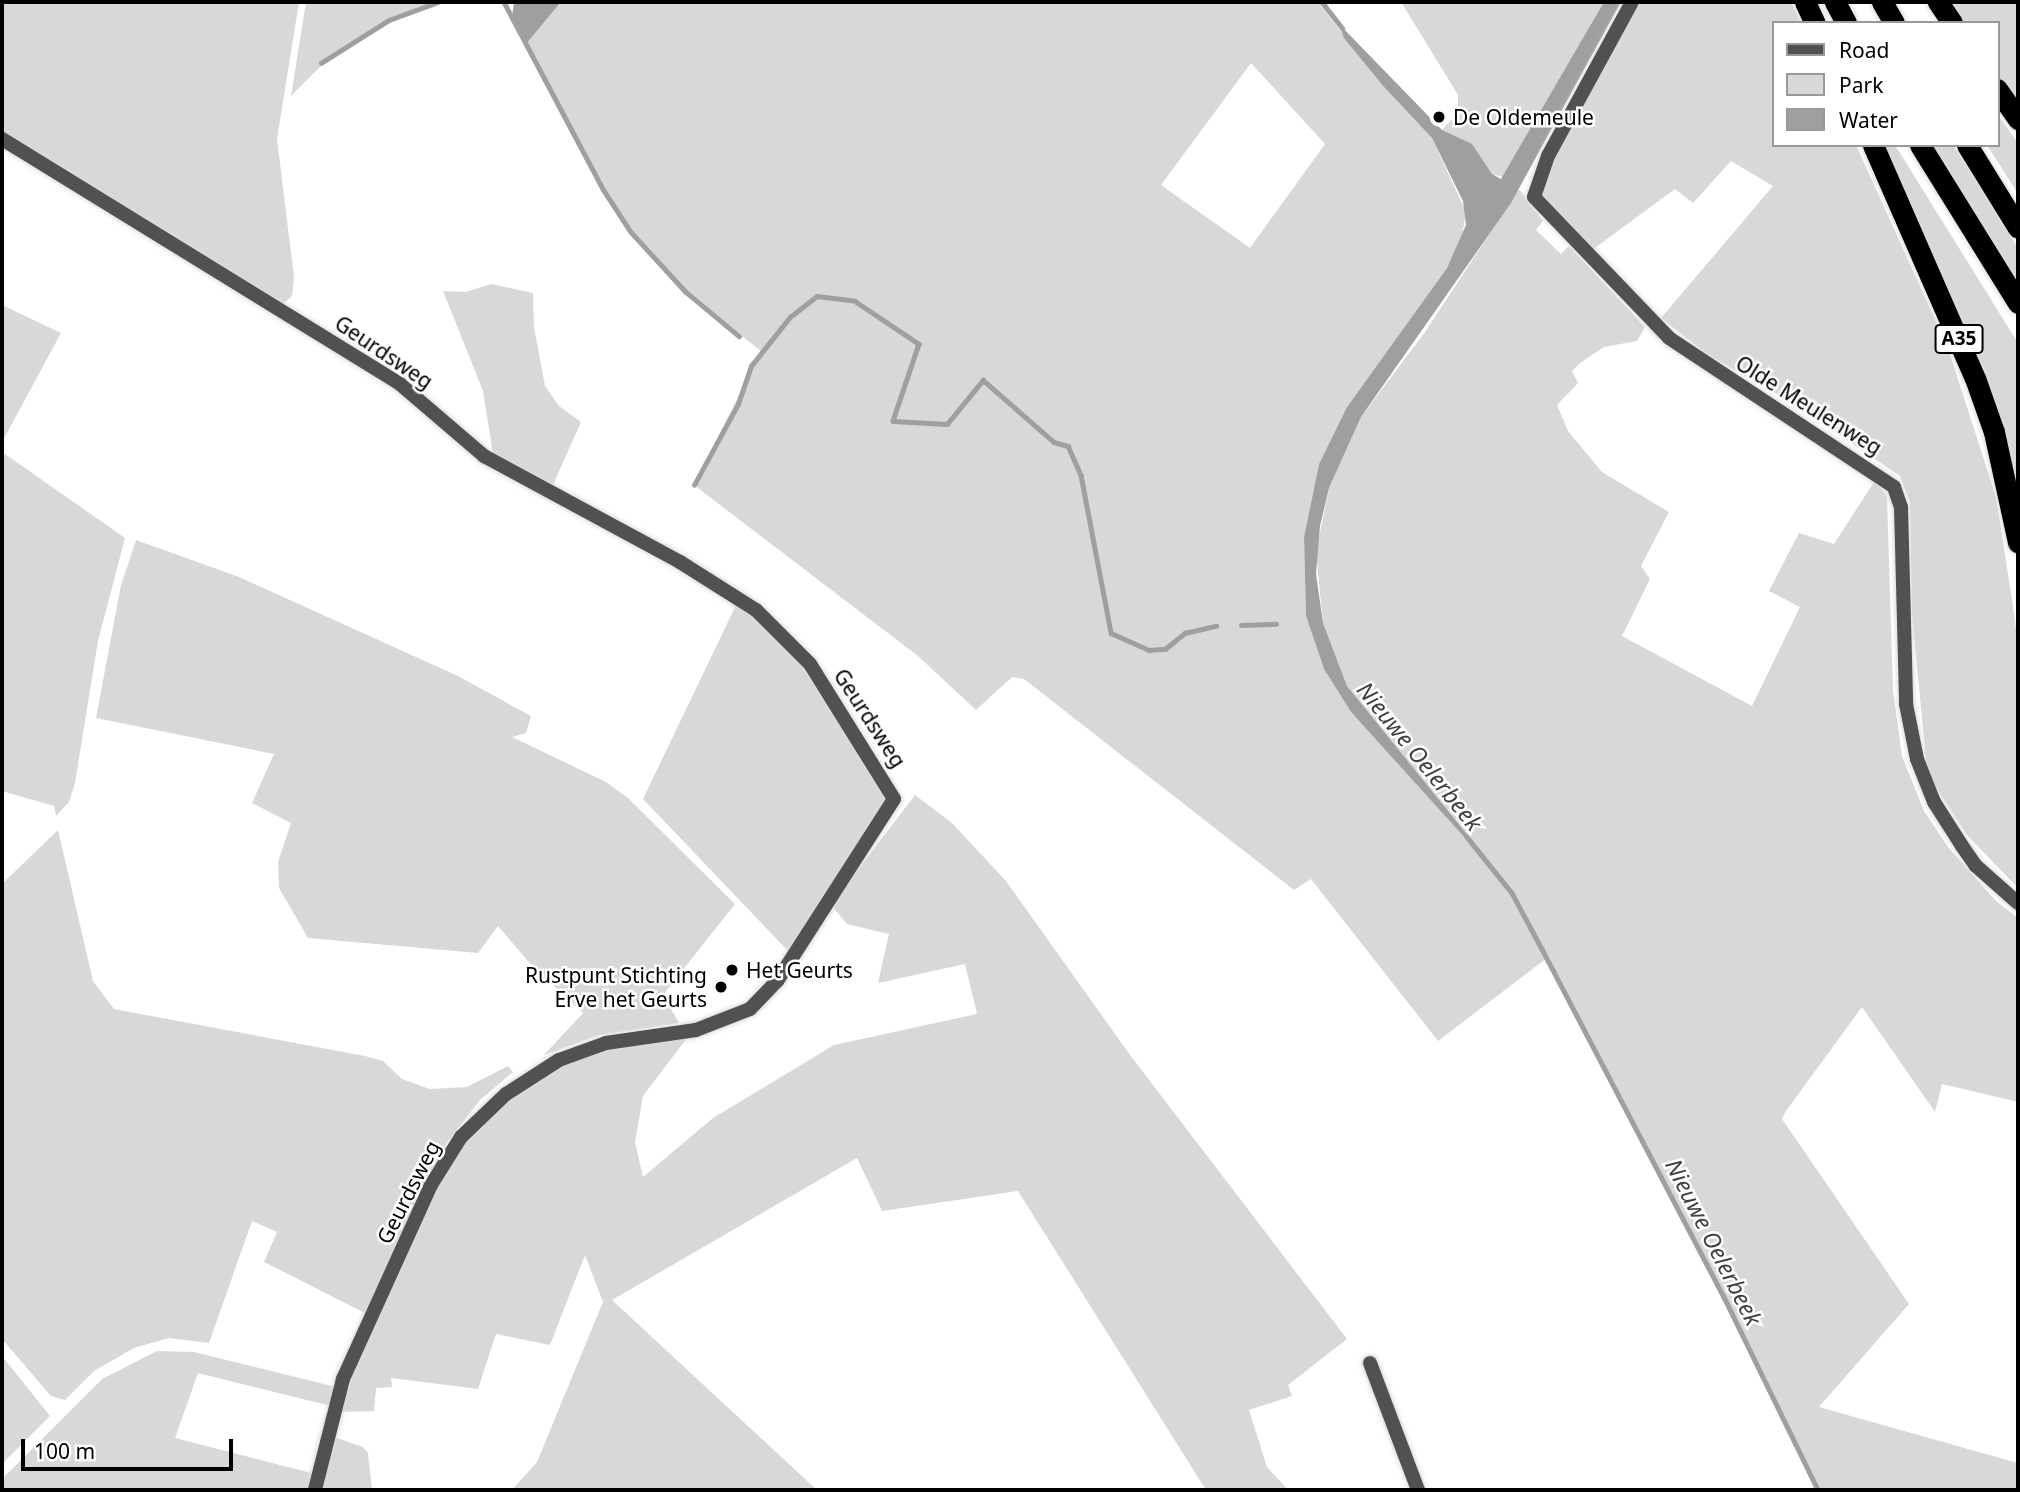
<!DOCTYPE html>
<style>
body{margin:0}
#map{position:relative;width:2020px;height:1492px;overflow:hidden;background:#fff;font-family:"Noto Sans",sans-serif}
div>[style]{position:absolute}
.green>*{inset:0;background:#d8d8d8}
.water>*{inset:0;background:#9f9f9f}
.stream>*{height:4.5px;margin:-2.25px;padding:0 2.25px;transform-origin:2.25px;border-radius:2.25px;background:#9f9f9f}
.roads{filter:drop-shadow(0 0 2px #dbdbdb) drop-shadow(0 0 2px #dbdbdb)}
.street>*{height:14px;margin:-7px;padding:0 7px;transform-origin:7px;border-radius:7px;background:#515151}
.highway>*{height:21px;margin:-10.5px;padding:0 10.5px;transform-origin:10.5px;border-radius:10.5px;background:#000}
.dots>*{width:19px;height:19px;translate:-50% -50%;box-sizing:border-box;border:4px solid #fff;border-radius:50%}
span{translate:-50% -50%;white-space:nowrap;text-align:center;line-height:1.15;-webkit-text-stroke:5px #fff;paint-order:stroke}
.shield-label span{padding:2px 5px;background:#fff;border:2px solid;border-radius:5px;-webkit-text-stroke-width:0}
.shield-label{font-size:19px;color:#000;font-weight:700}
.poi-label{font-size:21px;color:#000}
.left{translate:0 -50%;text-align:left}
.right{translate:-100% -50%;text-align:right}
.street-label{font-size:21px;color:#000}
.water-label{font-size:23px;color:#404040;font-style:italic}
.frame{position:absolute;inset:0;border:4px solid #000;pointer-events:none}
.legend{position:absolute;left:1772px;top:21px;width:228px;height:126px;box-sizing:border-box;background:#fff;border:2px solid #999;margin:0;padding:9px 12px;list-style:none;font-size:21px;color:#000}
.legend li{display:flex;align-items:center;gap:14px;height:35px}
.legend b{width:35px;border:2px solid #999}
.scale{position:absolute;left:21px;top:1439px;width:212px;height:32px;box-sizing:border-box;border:4px solid #000;border-top:0;padding-left:9px;font-size:21px;line-height:24px;white-space:nowrap;color:#000;-webkit-text-stroke:5px #fff;paint-order:stroke}
</style>
<div id="map">
<div class="green">
<div style="clip-path:polygon(2px 2px,299px 2px,277px 139px,294px 277px,292px 296px,282px 305px,2px 136px)"></div>
<div style="clip-path:polygon(306px 2px,438px 2px,389px 20px,336px 51px,291px 96px)"></div>
<div style="clip-path:polygon(evenodd,561px 2px,1318px 2px,1384px 87px,1432px 138px,1466px 212px,1462px 237px,1447px 268px,1347px 407px,1319px 464px,1304px 537px,1306px 616px,1324px 669px,1351px 712px,1469px 840px,1347px 686px,1323px 623px,1316px 553px,1329px 488px,1361px 417px,1425px 332px,1519px 189px,1543px 221px,1536px 230px,1561px 254px,1569px 246px,1645px 327px,1637px 341px,1604px 347px,1580px 363px,1572px 371px,1578px 383px,1557px 405px,1568px 431px,1602px 472px,1669px 512px,1641px 566px,1650px 579px,1622px 636px,1752px 706px,1800px 607px,1769px 591px,1799px 533px,1834px 544px,1874px 482px,1878px 484px,1887px 496px,1893px 691px,1902px 756px,1924px 811px,1948px 847px,1996px 901px,2018px 918px,2018px 1102px,1942px 1084px,1935px 1112px,1862px 1007px,1786px 1111px,1782px 1119px,1909px 1304px,1819px 1407px,2018px 1463px,2018px 1490px,1818px 1490px,1724px 1297px,1547px 958px,1438px 1041px,1311px 879px,1294px 890px,1024px 679px,1012px 677px,976px 710px,918px 656px,694px 485px,761px 351px,686px 292px,631px 232px,603px 189px,526px 44px,561px 2px,1251px 63px,1325px 144px,1250px 248px,1161px 185px,1251px 63px)"></div>
<div style="clip-path:polygon(1401px 2px,1604px 2px,1504px 177px,1492px 174px,1472px 145px,1442px 130px,1458px 113px,1458px 95px)"></div>
<div style="clip-path:polygon(1639px 2px,1791px 2px,1801px 23px,1773px 23px,1773px 145px,1856px 145px,1948px 348px,1996px 497px,2013px 606px,2018px 644px,2018px 888px,1967px 835px,1935px 786px,1926px 761px,1912px 614px,1910px 502px,1900px 476px,1787px 400px,1707px 354px,1661px 318px,1773px 186px,1731px 161px,1693px 203px,1675px 189px,1592px 250px,1542px 203px,1538px 187px)"></div>
<div style="clip-path:polygon(1945px 2px,2018px 2px,2018px 109px,1997px 79px,1997px 23px,1959px 23px)"></div>
<div style="clip-path:polygon(1997px 114px,2018px 143px,2018px 194px,1987px 145px,1997px 145px)"></div>
<div style="clip-path:polygon(1882px 145px,1895px 145px,2018px 343px,2018px 512px)"></div>
<div style="clip-path:polygon(1931px 145px,1953px 145px,2018px 248px,2018px 284px)"></div>
<div style="clip-path:polygon(491px 284px,533px 293px,534px 327px,545px 386px,559px 406px,581px 422px,553px 485px,493px 454px,483px 391px,443px 291px,466px 292px)"></div>
<div style="clip-path:polygon(2px 305px,61px 333px,2px 442px)"></div>
<div style="clip-path:polygon(2px 452px,125px 538px,98px 641px,75px 783px,69px 802px,56px 816px,54px 806px,2px 791px)"></div>
<div style="clip-path:polygon(136px 540px,239px 577px,458px 676px,531px 716px,526px 733px,512px 737px,606px 782px,628px 798px,735px 904px,663px 995px,679px 1023px,599px 1035px,544px 1055px,583px 1013px,533px 967px,498px 926px,478px 953px,308px 938px,279px 888px,278px 862px,291px 823px,252px 803px,274px 754px,96px 718px,121px 585px)"></div>
<div style="clip-path:polygon(738px 601px,777px 636px,801px 666px,888px 794px,886px 810px,789px 952px,643px 799px)"></div>
<div style="clip-path:polygon(915px 795px,952px 823px,1006px 881px,1130px 1055px,1347px 1339px,1288px 1385px,1292px 1396px,1249px 1410px,1267px 1467px,1288px 1490px,1206px 1490px,1018px 1191px,882px 1211px,857px 1158px,612px 1300px,817px 1490px,512px 1490px,537px 1462px,603px 1302px,585px 1255px,550px 1345px,496px 1334px,478px 1389px,391px 1378px,392px 1387px,376px 1388px,374px 1411px,340px 1412px,371px 1323px,456px 1150px,512px 1093px,585px 1053px,690px 1034px,643px 1096px,635px 1142px,643px 1177px,713px 1118px,834px 1045px,977px 1014px,965px 964px,878px 983px,889px 934px,847px 924px,831px 905px)"></div>
<div style="clip-path:polygon(58px 830px,93px 981px,114px 1009px,365px 1056px,383px 1061px,402px 1079px,430px 1089px,467px 1087px,508px 1066px,513px 1072px,480px 1100px,447px 1142px,365px 1313px,264px 1262px,277px 1232px,252px 1221px,209px 1343px,169px 1338px,134px 1348px,94px 1371px,65px 1400px,51px 1396px,2px 1339px,2px 884px)"></div>
<div style="clip-path:polygon(157px 1351px,194px 1352px,336px 1387px,331px 1406px,198px 1373px,175px 1438px,315px 1474px,312px 1490px,2px 1490px,2px 1479px,102px 1379px)"></div>
<div style="clip-path:polygon(2px 1356px,50px 1416px,2px 1464px)"></div>
<div style="clip-path:polygon(334px 1437px,363px 1447px,368px 1453px,372px 1490px,321px 1490px)"></div>
</div>
<div class="water">
<div style="clip-path:polygon(514px 2px,561px 2px,526px 44px,512px 18px)"></div>
<div style="clip-path:polygon(1604px 2px,1621px 2px,1511px 203px,1361px 417px,1329px 488px,1320px 526px,1316px 574px,1323px 623px,1347px 686px,1469px 837px,1467px 840px,1351px 712px,1324px 669px,1306px 616px,1304px 537px,1319px 464px,1347px 407px,1447px 268px,1466px 225px,1463px 201px,1432px 138px,1384px 87px,1344px 38px,1339px 24px,1442px 130px,1472px 144px,1492px 174px,1501px 179px)"></div>
</div>
<div class="stream">
<div style="left:504px;top:2px;width:212px;rotate:62.1deg"></div>
<div style="left:603px;top:189px;width:51px;rotate:56.9deg"></div>
<div style="left:631px;top:232px;width:81px;rotate:47.5deg"></div>
<div style="left:686px;top:292px;width:69px;rotate:39.7deg"></div>
<div style="left:1322px;top:2px;width:33px;rotate:52deg"></div>
<div style="left:321px;top:63px;width:80px;rotate:-32.3deg"></div>
<div style="left:389px;top:20px;width:52px;rotate:-20.2deg"></div>
<div style="left:694px;top:485px;width:92px;rotate:-61.5deg"></div>
<div style="left:738px;top:404px;width:40px;rotate:-71.1deg"></div>
<div style="left:751px;top:366px;width:63px;rotate:-51.5deg"></div>
<div style="left:790px;top:317px;width:34px;rotate:-38deg"></div>
<div style="left:817px;top:296px;width:38px;rotate:7deg"></div>
<div style="left:855px;top:301px;width:77px;rotate:33.9deg"></div>
<div style="left:919px;top:344px;width:81px;rotate:108.7deg"></div>
<div style="left:893px;top:421px;width:54px;rotate:3.2deg"></div>
<div style="left:947px;top:424px;width:57px;rotate:-50.7deg"></div>
<div style="left:983px;top:380px;width:94px;rotate:41.1deg"></div>
<div style="left:1054px;top:442px;width:15px;rotate:16deg"></div>
<div style="left:1068px;top:446px;width:32px;rotate:66deg"></div>
<div style="left:1081px;top:475px;width:161px;rotate:79.2deg"></div>
<div style="left:1111px;top:633px;width:42px;rotate:24.1deg"></div>
<div style="left:1149px;top:650px;width:16px;rotate:-4deg"></div>
<div style="left:1165px;top:649px;width:26px;rotate:-39deg"></div>
<div style="left:1185px;top:633px;width:32px;rotate:-13deg"></div>
<div style="left:1241px;top:625px;width:35px;rotate:-2deg"></div>
<div style="left:1467px;top:837px;width:72px;rotate:51.2deg"></div>
<div style="left:1512px;top:893px;width:64px;rotate:61.8deg"></div>
<div style="left:1542px;top:949px;width:393px;rotate:62.4deg"></div>
<div style="left:1724px;top:1297px;width:215px;rotate:64deg"></div>
</div>
<div class="roads">
<div class="street">
<div style="left:1632px;top:2px;width:175px;rotate:118.6deg"></div>
<div style="left:1548px;top:156px;width:43px;rotate:108.9deg"></div>
<div style="left:1534px;top:197px;width:195px;rotate:46.2deg"></div>
<div style="left:1669px;top:338px;width:270px;rotate:33.5deg"></div>
<div style="left:1894px;top:487px;width:21px;rotate:71deg"></div>
<div style="left:1901px;top:507px;width:197px;rotate:88.5deg"></div>
<div style="left:1906px;top:704px;width:56px;rotate:78.7deg"></div>
<div style="left:1917px;top:759px;width:46px;rotate:68.4deg"></div>
<div style="left:1934px;top:802px;width:52px;rotate:57.5deg"></div>
<div style="left:1962px;top:846px;width:24px;rotate:55deg"></div>
<div style="left:1976px;top:866px;width:56px;rotate:41.4deg"></div>
<div style="left:2px;top:139px;width:467px;rotate:31.6deg"></div>
<div style="left:400px;top:384px;width:111px;rotate:40.6deg"></div>
<div style="left:484px;top:456px;width:223px;rotate:28.4deg"></div>
<div style="left:680px;top:562px;width:90px;rotate:32.3deg"></div>
<div style="left:756px;top:610px;width:76px;rotate:45deg"></div>
<div style="left:810px;top:664px;width:159px;rotate:58.1deg"></div>
<div style="left:894px;top:799px;width:216px;rotate:122.7deg"></div>
<div style="left:777px;top:981px;width:39px;rotate:134deg"></div>
<div style="left:750px;top:1009px;width:58px;rotate:158.7deg"></div>
<div style="left:696px;top:1030px;width:91px;rotate:171.8deg"></div>
<div style="left:606px;top:1043px;width:50px;rotate:160.1deg"></div>
<div style="left:559px;top:1060px;width:63px;rotate:147.3deg"></div>
<div style="left:506px;top:1094px;width:62px;rotate:136.3deg"></div>
<div style="left:461px;top:1137px;width:57px;rotate:122deg"></div>
<div style="left:431px;top:1185px;width:213px;rotate:114.4deg"></div>
<div style="left:343px;top:1379px;width:114px;rotate:104.2deg"></div>
<div style="left:1370px;top:1363px;width:136px;rotate:69.3deg"></div>
</div>
<div class="highway">
<div style="left:1805px;top:2px;width:23px;rotate:65deg"></div>
<div style="left:1835px;top:2px;width:24px;rotate:62deg"></div>
<div style="left:1882px;top:2px;width:24px;rotate:60deg"></div>
<div style="left:1938px;top:2px;width:25px;rotate:56deg"></div>
<div style="left:1997px;top:89px;width:37px;rotate:55deg"></div>
<div style="left:1873px;top:145px;width:254px;rotate:66.4deg"></div>
<div style="left:1975px;top:378px;width:57px;rotate:70.6deg"></div>
<div style="left:1994px;top:432px;width:113px;rotate:77.7deg"></div>
<div style="left:1920px;top:145px;width:186px;rotate:58.2deg"></div>
<div style="left:1967px;top:145px;width:97px;rotate:58.4deg"></div>
</div>
</div>
<div class="dots">
<div style="left:1439px;top:117px;background:#000"></div>
<div style="left:732px;top:970px;background:#000"></div>
<div style="left:721px;top:987px;background:#000"></div>
</div>
<div class="shield-label">
<span style="left:1959px;top:339px">A35</span>
</div>
<div class="poi-label">
<span class="left" style="left:1453px;top:117px">De Oldemeule</span>
<span class="left" style="left:746px;top:970px">Het Geurts</span>
<span class="right" style="left:707px;top:987px">Rustpunt Stichting<br>Erve het Geurts</span>
</div>
<div class="street-label">
<span style="left:384px;top:352px;rotate:34deg">Geurdsweg</span>
<span style="left:1809px;top:405px;rotate:32deg">Olde Meulenweg</span>
<span style="left:870px;top:718px;rotate:57deg">Geurdsweg</span>
<span style="left:408px;top:1192px;rotate:-63deg">Geurdsweg</span>
</div>
<div class="water-label">
<span style="left:1420px;top:756px;rotate:51deg">Nieuwe Oelerbeek</span>
<span style="left:1714px;top:1242px;rotate:63deg">Nieuwe Oelerbeek</span>
</div>
<div class="frame"></div>
<ul class="legend">
<li><b style="height:9px;background:#515151"></b>Road</li>
<li><b style="height:19px;background:#d8d8d8"></b>Park</li>
<li><b style="height:19px;background:#9f9f9f"></b>Water</li>
</ul>
<div class="scale">100 m</div>
</div>
